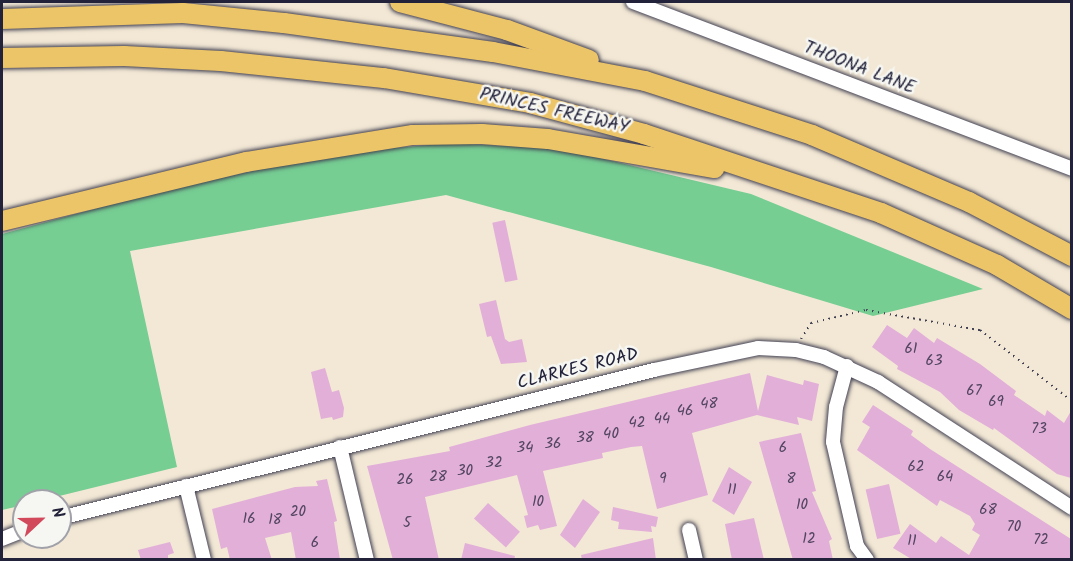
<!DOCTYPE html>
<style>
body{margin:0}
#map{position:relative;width:1073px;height:561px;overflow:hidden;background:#f3e8d5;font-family:Kalam,sans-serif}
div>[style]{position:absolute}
.green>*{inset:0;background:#76ce93}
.building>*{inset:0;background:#e2afd8;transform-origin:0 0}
.path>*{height:2px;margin-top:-1px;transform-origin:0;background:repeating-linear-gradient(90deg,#414052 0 1.5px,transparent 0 6px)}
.roads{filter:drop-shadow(0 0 2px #414052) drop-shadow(0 0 2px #414052)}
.minor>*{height:14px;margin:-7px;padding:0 7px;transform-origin:7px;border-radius:7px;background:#fff}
.highway>*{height:20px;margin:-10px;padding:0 10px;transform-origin:10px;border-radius:10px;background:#edc569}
span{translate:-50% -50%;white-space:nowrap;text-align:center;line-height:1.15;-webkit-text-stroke:5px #f6f6f2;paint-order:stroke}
.number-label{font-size:15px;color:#524562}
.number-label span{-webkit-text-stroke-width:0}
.street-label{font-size:18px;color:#22223b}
.frame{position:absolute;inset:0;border:3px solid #22223b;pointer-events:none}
.north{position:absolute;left:12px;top:489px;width:60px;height:60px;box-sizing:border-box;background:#f6f6f2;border:2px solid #a1a1a9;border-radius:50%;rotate:68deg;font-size:16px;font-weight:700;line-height:24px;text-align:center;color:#22223b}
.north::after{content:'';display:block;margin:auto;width:21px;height:27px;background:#d1495b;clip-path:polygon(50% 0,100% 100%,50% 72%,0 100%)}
</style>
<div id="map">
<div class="green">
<div style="clip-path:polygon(452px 143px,544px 148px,587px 155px,751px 194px,983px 289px,873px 316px,711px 267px,446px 195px,130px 251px,177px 467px,39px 501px,24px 501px,24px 505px,2px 510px,2px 234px,157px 192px,298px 161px,359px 151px)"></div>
</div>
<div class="building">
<div style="left:505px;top:220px;width:61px;height:13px;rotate:78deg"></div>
<div style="clip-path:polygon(496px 300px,505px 339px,509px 342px,522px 339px,527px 362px,501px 364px,491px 336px,487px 337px,479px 304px)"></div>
<div style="clip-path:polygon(887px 325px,907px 338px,914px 328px,934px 343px,937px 338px,980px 364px,1016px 391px,1014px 395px,1045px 416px,1047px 410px,1064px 423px,1071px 411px,1071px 478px,1057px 474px,994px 428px,993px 430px,959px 410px,940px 392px,897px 369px,898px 366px,872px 347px)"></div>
<div style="clip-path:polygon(325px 368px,332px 392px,339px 390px,344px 408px,343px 417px,333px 420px,332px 417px,321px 419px,311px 372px)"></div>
<div style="clip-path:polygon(750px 373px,758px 411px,767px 375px,803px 385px,804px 380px,819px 384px,812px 421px,797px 417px,799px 425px,757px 415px,692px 433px,708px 495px,657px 509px,642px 446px,631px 447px,602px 453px,603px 458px,543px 471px,557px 526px,540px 530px,538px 525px,527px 528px,524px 516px,528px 515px,517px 475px,425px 497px,439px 560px,393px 560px,367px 466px,450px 451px,449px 447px,530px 425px)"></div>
<div style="clip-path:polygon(873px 405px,913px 431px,911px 435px,930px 449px,1071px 539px,1071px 560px,913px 560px,893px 548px,910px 524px,936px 543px,941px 536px,969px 555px,980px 535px,972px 530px,975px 524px,970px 516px,940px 500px,937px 506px,857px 450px,870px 427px,862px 422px)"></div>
<div style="clip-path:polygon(801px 433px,816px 491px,812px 492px,832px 539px,829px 541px,833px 560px,793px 560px,759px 442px)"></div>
<div style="clip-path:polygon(729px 467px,752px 482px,734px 515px,712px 501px)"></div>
<div style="clip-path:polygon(327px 479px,337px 521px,334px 522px,340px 560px,296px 560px,291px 532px,265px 538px,272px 560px,230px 560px,227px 547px,221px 549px,212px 509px,295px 487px,318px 486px,316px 481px)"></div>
<div style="left:889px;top:484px;width:51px;height:24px;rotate:77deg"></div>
<div style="clip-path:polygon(583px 499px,600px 512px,575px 548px,560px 535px)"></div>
<div style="left:488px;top:503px;width:43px;height:21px;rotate:42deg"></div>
<div style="clip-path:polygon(613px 507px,658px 517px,656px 527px,651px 526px,652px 532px,618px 529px,619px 522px,611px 520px)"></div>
<div style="clip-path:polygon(754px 518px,764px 560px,732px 560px,725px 524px)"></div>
<div style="clip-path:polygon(653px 538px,656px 560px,582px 560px,581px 555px)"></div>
<div style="clip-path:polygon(170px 542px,174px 553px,168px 555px,168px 560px,141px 560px,138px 550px)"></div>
<div style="clip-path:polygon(465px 543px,515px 556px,514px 560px,461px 560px)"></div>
</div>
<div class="path">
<div style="left:801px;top:339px;width:19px;rotate:-58deg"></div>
<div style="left:811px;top:323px;width:57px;rotate:-13.3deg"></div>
<div style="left:866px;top:310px;width:116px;rotate:10deg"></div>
<div style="left:980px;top:330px;width:116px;rotate:37.7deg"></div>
</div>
<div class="roads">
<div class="minor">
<div style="left:633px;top:2px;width:470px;rotate:20.8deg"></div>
<div style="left:847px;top:366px;width:42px;rotate:105deg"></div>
<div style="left:836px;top:407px;width:35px;rotate:95deg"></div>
<div style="left:833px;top:442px;width:107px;rotate:77deg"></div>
<div style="left:857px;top:546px;width:17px;rotate:54deg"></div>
<div style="left:340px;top:447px;width:116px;rotate:76.6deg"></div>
<div style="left:186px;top:486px;width:76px;rotate:76.3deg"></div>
<div style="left:60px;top:518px;width:612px;rotate:-13.99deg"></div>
<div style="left:654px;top:370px;width:106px;rotate:-11.9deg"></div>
<div style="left:758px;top:348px;width:38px;rotate:3deg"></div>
<div style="left:796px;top:350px;width:29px;rotate:14deg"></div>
<div style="left:824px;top:357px;width:60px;rotate:24.8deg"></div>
<div style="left:878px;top:382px;width:231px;rotate:33deg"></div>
<div style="left:689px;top:530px;width:31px;rotate:77deg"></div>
<div style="left:2px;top:539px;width:24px;rotate:-22deg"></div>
</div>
<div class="highway">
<div style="left:400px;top:2px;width:111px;rotate:14.7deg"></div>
<div style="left:507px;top:30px;width:87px;rotate:20.1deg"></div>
<div style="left:2px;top:19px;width:181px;rotate:-1.9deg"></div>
<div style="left:183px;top:13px;width:101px;rotate:5.7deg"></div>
<div style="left:284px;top:23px;width:211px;rotate:7.9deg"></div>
<div style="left:493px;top:52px;width:155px;rotate:10.8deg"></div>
<div style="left:645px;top:81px;width:176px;rotate:17.9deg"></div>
<div style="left:812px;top:135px;width:171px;rotate:23.1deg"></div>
<div style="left:969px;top:202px;width:116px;rotate:27.7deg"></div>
<div style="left:2px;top:58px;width:122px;rotate:-0.9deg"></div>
<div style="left:124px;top:56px;width:97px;rotate:3deg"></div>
<div style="left:221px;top:61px;width:164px;rotate:6deg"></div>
<div style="left:384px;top:78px;width:148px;rotate:9.7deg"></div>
<div style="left:530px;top:103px;width:118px;rotate:15.2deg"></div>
<div style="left:644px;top:134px;width:250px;rotate:18.4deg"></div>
<div style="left:881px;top:213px;width:127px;rotate:24.1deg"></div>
<div style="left:997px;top:265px;width:87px;rotate:30.4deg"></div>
<div style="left:2px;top:221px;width:251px;rotate:-13.6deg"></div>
<div style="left:246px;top:162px;width:169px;rotate:-9.2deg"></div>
<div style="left:413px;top:135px;width:69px;rotate:-0.8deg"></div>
<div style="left:482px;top:134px;width:66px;rotate:4.3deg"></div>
<div style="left:548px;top:139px;width:169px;rotate:9.9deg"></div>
</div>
</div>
<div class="number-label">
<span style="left:911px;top:350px">61</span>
<span style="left:934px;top:362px">63</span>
<span style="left:974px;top:392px">67</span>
<span style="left:996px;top:403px">69</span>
<span style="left:709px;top:405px">48</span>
<span style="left:685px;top:412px">46</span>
<span style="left:662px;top:420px">44</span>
<span style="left:637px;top:424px">42</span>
<span style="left:1039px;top:430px">73</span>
<span style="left:611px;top:435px">40</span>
<span style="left:585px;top:439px">38</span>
<span style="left:553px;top:445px">36</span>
<span style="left:525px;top:449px">34</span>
<span style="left:783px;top:449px">6</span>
<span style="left:494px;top:464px">32</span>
<span style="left:916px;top:468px">62</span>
<span style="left:465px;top:472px">30</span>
<span style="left:438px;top:478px">28</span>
<span style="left:945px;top:478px">64</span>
<span style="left:663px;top:480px">9</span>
<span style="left:791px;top:480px">8</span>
<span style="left:405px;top:481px">26</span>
<span style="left:732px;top:491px">11</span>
<span style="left:538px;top:503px">10</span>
<span style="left:802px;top:506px">10</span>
<span style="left:988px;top:511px">68</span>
<span style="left:298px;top:513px">20</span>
<span style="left:249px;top:520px">16</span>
<span style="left:275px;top:521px">18</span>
<span style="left:407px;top:524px">5</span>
<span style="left:1014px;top:528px">70</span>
<span style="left:809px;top:540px">12</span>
<span style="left:1041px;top:541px">72</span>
<span style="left:912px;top:542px">11</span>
<span style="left:315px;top:544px">6</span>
</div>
<div class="street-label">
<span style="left:859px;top:69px;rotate:21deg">THOONA LANE</span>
<span style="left:554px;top:112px;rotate:13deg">PRINCES FREEWAY</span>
<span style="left:578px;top:370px;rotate:-14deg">CLARKES ROAD</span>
</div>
<div class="frame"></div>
<div class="north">N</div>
</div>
